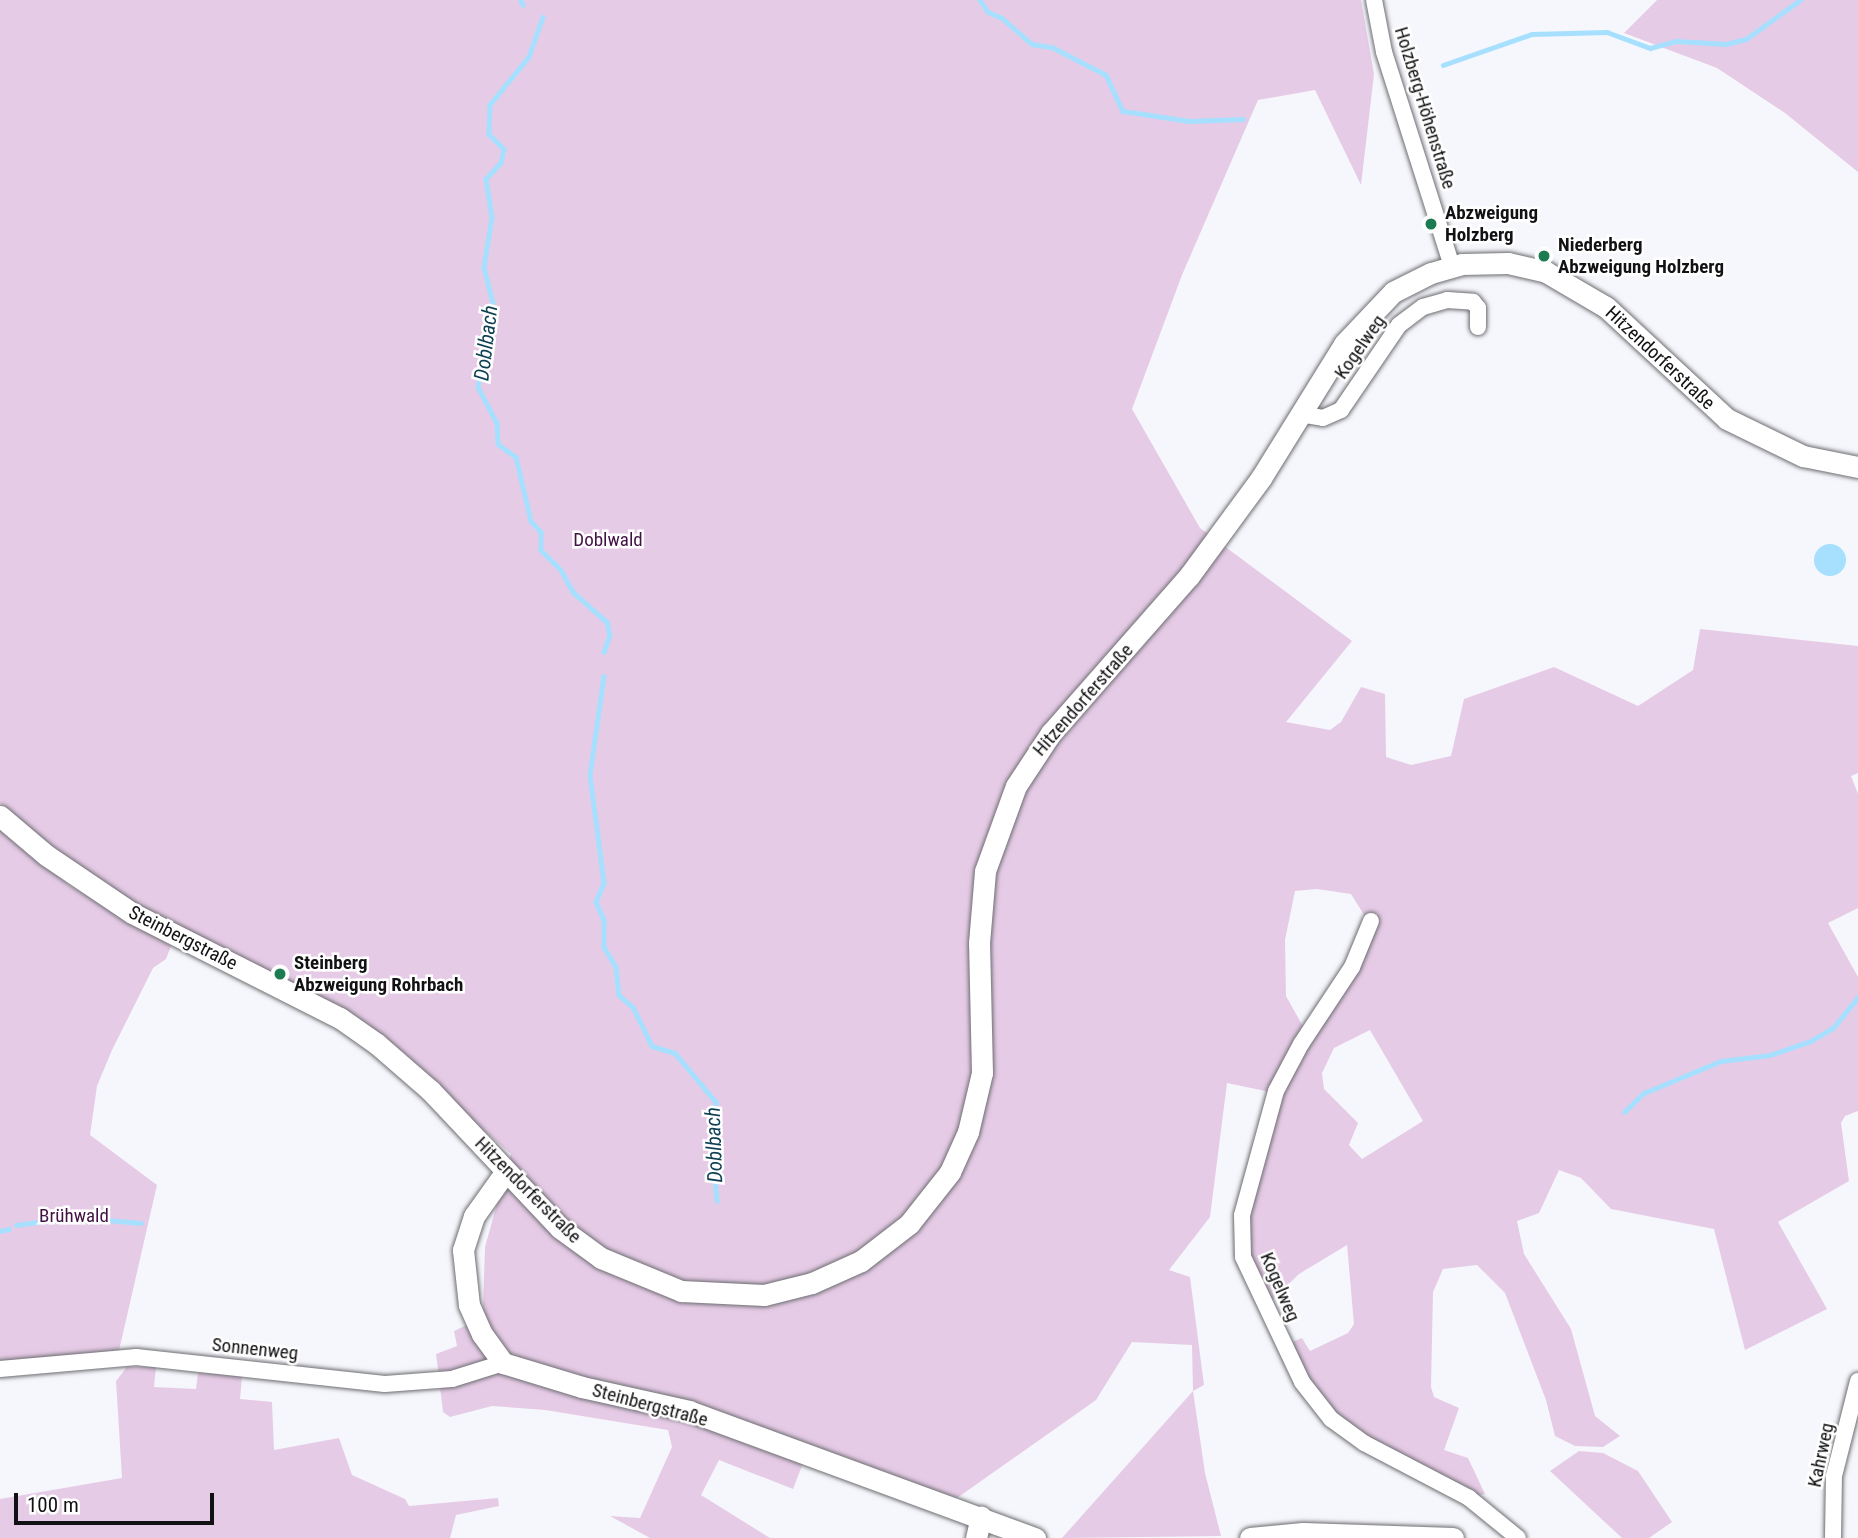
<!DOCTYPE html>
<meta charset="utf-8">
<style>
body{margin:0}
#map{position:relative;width:1858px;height:1538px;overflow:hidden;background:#f6f7fc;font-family:"Roboto Condensed",sans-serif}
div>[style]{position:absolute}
.green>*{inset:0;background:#e6cbe6}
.water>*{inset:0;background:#a6e0fe}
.round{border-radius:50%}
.stream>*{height:4.5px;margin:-2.25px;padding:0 2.25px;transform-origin:2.25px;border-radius:2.25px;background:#a6e0fe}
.roads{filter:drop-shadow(0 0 2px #6d6d72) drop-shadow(0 0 2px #6d6d72)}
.street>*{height:16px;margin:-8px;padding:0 8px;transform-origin:8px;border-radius:8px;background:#fff}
.secondary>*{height:21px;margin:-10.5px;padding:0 10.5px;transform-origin:10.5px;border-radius:10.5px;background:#fff}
.dots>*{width:19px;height:19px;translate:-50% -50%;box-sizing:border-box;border:4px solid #fff;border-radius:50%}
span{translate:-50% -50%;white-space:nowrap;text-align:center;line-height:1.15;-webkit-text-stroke:5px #fff;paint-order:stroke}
.street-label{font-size:19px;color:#121214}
.poi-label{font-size:19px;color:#121214;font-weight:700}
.left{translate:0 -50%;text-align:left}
.park-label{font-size:19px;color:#421245}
.water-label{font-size:21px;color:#0e3f53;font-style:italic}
.scale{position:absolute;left:14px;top:1493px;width:200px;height:32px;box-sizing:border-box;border:4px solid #121214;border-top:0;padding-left:9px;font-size:21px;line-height:24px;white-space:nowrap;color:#121214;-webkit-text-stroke:5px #fff;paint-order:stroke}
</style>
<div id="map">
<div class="green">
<div style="clip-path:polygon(evenodd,0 0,1361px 0,1374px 74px,1361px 185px,1315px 90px,1258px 100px,1182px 275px,1132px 409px,1200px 528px,1352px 641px,1286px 722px,1330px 730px,1341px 722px,1361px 687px,1385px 694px,1386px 757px,1411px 765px,1451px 756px,1464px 699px,1554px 667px,1638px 706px,1693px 670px,1700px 629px,1858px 646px,1858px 773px,1851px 776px,1858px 794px,1858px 908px,1828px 923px,1858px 977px,1858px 1111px,1845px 1116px,1841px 1123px,1849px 1181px,1778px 1222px,1827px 1309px,1745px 1350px,1714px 1229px,1611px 1209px,1581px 1178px,1559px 1170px,1539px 1213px,1517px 1221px,1524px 1254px,1571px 1329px,1595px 1416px,1620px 1436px,1603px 1447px,1575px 1446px,1555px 1436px,1546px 1400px,1505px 1293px,1477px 1265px,1443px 1269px,1433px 1292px,1431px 1387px,1434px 1397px,1459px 1408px,1444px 1450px,1468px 1458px,1485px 1494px,1477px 1496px,1365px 1441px,1313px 1394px,1292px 1342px,1302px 1338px,1310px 1351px,1348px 1333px,1354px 1324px,1347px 1245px,1299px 1274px,1267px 1305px,1243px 1233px,1273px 1110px,1378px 913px,1366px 918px,1351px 894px,1317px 889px,1295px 891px,1285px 940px,1286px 996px,1305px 1030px,1270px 1092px,1227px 1083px,1210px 1217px,1169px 1270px,1190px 1277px,1204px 1385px,1193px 1391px,1205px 1473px,1221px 1536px,1062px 1538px,1193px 1391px,1192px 1345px,1132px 1342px,1096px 1400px,957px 1498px,689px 1411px,508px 1358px,488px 1332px,483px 1306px,485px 1247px,511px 1154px,372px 1033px,100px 887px,0 803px,0 0,1370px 1030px,1423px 1121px,1362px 1159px,1349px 1145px,1358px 1123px,1324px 1089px,1322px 1073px,1334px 1048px,1370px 1030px)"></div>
<div style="clip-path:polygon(1657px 0,1858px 0,1858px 172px,1785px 113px,1717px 68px,1624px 33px)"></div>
<div style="clip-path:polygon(0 827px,70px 886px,171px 946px,166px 959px,153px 968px,112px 1050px,97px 1086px,90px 1135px,157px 1185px,118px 1355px,0 1375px)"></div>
<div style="clip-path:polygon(469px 1324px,488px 1359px,486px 1366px,439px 1377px,436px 1354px,457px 1346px,454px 1331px)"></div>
<div style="clip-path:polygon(127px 1367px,156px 1367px,154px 1387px,196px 1389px,198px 1373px,242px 1376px,240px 1399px,272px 1402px,274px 1450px,339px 1438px,352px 1475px,405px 1499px,409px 1506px,498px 1498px,499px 1506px,456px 1515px,450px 1538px,0 1538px,0 1499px,122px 1478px,116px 1381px)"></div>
<div style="clip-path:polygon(508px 1371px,655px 1408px,805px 1458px,793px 1489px,719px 1460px,701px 1495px,770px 1538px,650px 1538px,610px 1516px,640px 1518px,672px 1447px,668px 1430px,545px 1410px,492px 1406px,450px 1417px,443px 1412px,440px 1387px)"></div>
<div style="clip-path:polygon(1579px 1451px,1603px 1453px,1638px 1471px,1672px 1522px,1649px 1538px,1622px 1538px,1550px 1471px)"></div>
</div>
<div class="water">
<div class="round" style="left:1814px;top:544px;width:32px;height:32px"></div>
</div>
<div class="stream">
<div style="left:521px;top:0;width:5px;rotate:68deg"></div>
<div style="left:980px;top:0;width:14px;rotate:56deg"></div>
<div style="left:988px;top:12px;width:15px;rotate:23deg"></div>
<div style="left:1002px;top:18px;width:40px;rotate:41deg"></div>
<div style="left:1032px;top:44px;width:20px;rotate:9deg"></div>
<div style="left:1052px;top:47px;width:61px;rotate:27.4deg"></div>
<div style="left:1106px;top:75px;width:40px;rotate:65deg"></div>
<div style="left:1123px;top:111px;width:67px;rotate:8.6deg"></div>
<div style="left:1189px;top:121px;width:54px;rotate:-2.1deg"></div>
<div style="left:543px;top:17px;width:42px;rotate:109.3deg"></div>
<div style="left:529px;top:57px;width:62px;rotate:129.1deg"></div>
<div style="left:490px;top:105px;width:29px;rotate:92deg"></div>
<div style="left:489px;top:134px;width:21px;rotate:45deg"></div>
<div style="left:504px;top:149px;width:14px;rotate:102deg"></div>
<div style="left:501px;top:163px;width:22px;rotate:133deg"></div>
<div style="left:486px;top:179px;width:39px;rotate:81deg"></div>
<div style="left:492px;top:218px;width:50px;rotate:99.3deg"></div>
<div style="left:484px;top:267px;width:36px;rotate:76deg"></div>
<div style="left:493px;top:302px;width:86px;rotate:100deg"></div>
<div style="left:478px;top:387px;width:41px;rotate:62.2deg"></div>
<div style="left:497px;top:423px;width:21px;rotate:87deg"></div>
<div style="left:498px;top:444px;width:22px;rotate:36deg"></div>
<div style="left:516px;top:457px;width:66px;rotate:76.8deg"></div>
<div style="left:531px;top:521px;width:15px;rotate:48deg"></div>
<div style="left:541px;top:532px;width:18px;rotate:90deg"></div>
<div style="left:541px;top:550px;width:28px;rotate:45deg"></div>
<div style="left:561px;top:570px;width:25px;rotate:61deg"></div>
<div style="left:573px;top:592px;width:45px;rotate:41.4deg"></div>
<div style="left:607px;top:622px;width:13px;rotate:77deg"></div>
<div style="left:610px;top:635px;width:18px;rotate:109deg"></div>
<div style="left:1443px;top:65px;width:94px;rotate:-19.2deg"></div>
<div style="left:1532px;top:34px;width:75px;rotate:-1.5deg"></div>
<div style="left:1607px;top:32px;width:46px;rotate:20.4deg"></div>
<div style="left:1650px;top:48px;width:27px;rotate:-15deg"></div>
<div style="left:1676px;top:41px;width:50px;rotate:3.4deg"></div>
<div style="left:1726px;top:44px;width:21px;rotate:-14deg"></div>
<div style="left:1746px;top:39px;width:67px;rotate:-35.8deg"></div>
<div style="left:604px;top:676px;width:100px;rotate:98deg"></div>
<div style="left:590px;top:775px;width:109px;rotate:82.6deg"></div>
<div style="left:604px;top:883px;width:21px;rotate:113deg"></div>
<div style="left:596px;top:902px;width:20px;rotate:66deg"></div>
<div style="left:604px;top:920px;width:27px;rotate:90deg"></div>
<div style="left:604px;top:947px;width:23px;rotate:59deg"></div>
<div style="left:616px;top:967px;width:28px;rotate:84deg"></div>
<div style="left:619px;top:995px;width:18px;rotate:41deg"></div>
<div style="left:633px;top:1007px;width:43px;rotate:64deg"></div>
<div style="left:652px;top:1046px;width:24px;rotate:17deg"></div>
<div style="left:675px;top:1053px;width:64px;rotate:50.1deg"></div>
<div style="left:716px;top:1102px;width:41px;rotate:95.6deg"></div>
<div style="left:712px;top:1143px;width:58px;rotate:85.1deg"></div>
<div style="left:1624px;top:1112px;width:28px;rotate:-44deg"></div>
<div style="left:1644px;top:1093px;width:83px;rotate:-22.6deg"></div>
<div style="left:1721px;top:1061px;width:49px;rotate:-7deg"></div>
<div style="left:1770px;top:1055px;width:43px;rotate:-18.9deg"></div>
<div style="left:1811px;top:1041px;width:26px;rotate:-31deg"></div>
<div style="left:1833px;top:1028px;width:40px;rotate:-51deg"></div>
<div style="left:16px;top:1225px;width:59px;rotate:-7.9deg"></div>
<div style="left:74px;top:1217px;width:67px;rotate:5.1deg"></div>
<div style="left:0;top:1231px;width:9px;rotate:-13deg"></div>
</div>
<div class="roads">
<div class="street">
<div style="left:1374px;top:0;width:53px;rotate:79.1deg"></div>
<div style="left:1384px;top:52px;width:225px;rotate:72.4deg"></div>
<div style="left:1300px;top:414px;width:23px;rotate:10deg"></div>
<div style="left:1323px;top:418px;width:20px;rotate:-24deg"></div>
<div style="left:1341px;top:410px;width:103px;rotate:-55.7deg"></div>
<div style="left:1399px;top:325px;width:30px;rotate:-37deg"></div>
<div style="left:1423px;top:307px;width:25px;rotate:-16deg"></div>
<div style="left:1447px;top:300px;width:26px;rotate:4deg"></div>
<div style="left:1473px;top:302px;width:8px;rotate:50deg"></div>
<div style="left:1478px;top:308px;width:19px;rotate:90deg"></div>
<div style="left:1371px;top:921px;width:50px;rotate:112.4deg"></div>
<div style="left:1352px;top:967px;width:92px;rotate:123.5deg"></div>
<div style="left:1301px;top:1044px;width:53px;rotate:118deg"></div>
<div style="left:1276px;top:1091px;width:129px;rotate:105.3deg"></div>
<div style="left:1242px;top:1215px;width:42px;rotate:88.6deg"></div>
<div style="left:1243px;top:1257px;width:138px;rotate:64.7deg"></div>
<div style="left:1302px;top:1382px;width:47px;rotate:51.9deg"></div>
<div style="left:1331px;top:1419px;width:41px;rotate:36deg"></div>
<div style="left:1364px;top:1443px;width:119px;rotate:27.6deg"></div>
<div style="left:1469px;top:1498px;width:63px;rotate:39.2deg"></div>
<div style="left:0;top:1369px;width:137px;rotate:-5deg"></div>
<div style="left:136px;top:1357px;width:250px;rotate:6.2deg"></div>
<div style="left:385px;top:1384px;width:67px;rotate:-4.3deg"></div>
<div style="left:452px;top:1379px;width:53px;rotate:-17.4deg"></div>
<div style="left:1833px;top:1538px;width:62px;rotate:-89.1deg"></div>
<div style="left:1834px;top:1476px;width:98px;rotate:-75.8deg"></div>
</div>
<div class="secondary">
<div style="left:0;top:816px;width:60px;rotate:40.3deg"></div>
<div style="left:46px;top:855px;width:104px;rotate:34deg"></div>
<div style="left:132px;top:913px;width:233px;rotate:26.8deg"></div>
<div style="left:340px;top:1018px;width:45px;rotate:35.1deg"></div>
<div style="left:377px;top:1044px;width:70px;rotate:41deg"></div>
<div style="left:430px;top:1090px;width:190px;rotate:46.7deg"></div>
<div style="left:560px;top:1228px;width:51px;rotate:36.2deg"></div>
<div style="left:601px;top:1258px;width:87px;rotate:22.4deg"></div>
<div style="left:681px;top:1291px;width:83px;rotate:2.8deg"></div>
<div style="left:764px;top:1295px;width:49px;rotate:-14deg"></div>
<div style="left:812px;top:1283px;width:54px;rotate:-24.2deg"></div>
<div style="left:861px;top:1261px;width:61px;rotate:-37.6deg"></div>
<div style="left:909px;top:1224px;width:66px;rotate:-51.7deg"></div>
<div style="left:950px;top:1172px;width:44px;rotate:-65.8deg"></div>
<div style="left:968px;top:1132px;width:61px;rotate:-76.7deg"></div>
<div style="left:982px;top:1073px;width:130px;rotate:-91.3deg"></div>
<div style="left:979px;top:943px;width:72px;rotate:-85.2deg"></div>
<div style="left:985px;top:871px;width:90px;rotate:-70deg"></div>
<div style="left:1016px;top:786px;width:64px;rotate:-56.6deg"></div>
<div style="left:1051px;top:733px;width:209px;rotate:-48.7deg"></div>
<div style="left:1189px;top:576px;width:122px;rotate:-53.7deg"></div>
<div style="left:1261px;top:478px;width:158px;rotate:-58.2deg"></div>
<div style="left:1344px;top:344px;width:71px;rotate:-46.7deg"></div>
<div style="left:1393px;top:292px;width:42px;rotate:-26.6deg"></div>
<div style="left:1431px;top:273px;width:32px;rotate:-16deg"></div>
<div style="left:1462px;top:264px;width:46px;rotate:-1.2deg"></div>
<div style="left:1508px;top:263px;width:39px;rotate:13deg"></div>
<div style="left:1546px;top:272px;width:69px;rotate:30.3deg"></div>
<div style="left:1606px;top:307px;width:165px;rotate:42.8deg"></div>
<div style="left:1727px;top:419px;width:85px;rotate:26deg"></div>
<div style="left:1803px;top:456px;width:56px;rotate:11.3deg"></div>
<div style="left:506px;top:1171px;width:55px;rotate:125.4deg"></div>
<div style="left:474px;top:1216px;width:36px;rotate:108deg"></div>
<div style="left:463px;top:1250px;width:55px;rotate:83.8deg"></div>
<div style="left:469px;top:1305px;width:32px;rotate:66deg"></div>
<div style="left:482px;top:1334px;width:36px;rotate:54deg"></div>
<div style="left:503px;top:1363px;width:83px;rotate:16.9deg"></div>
<div style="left:582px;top:1387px;width:110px;rotate:12.6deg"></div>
<div style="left:689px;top:1411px;width:369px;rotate:20.2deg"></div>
<div style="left:976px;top:1538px;width:22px;rotate:-77deg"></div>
<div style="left:1250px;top:1538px;width:53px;rotate:-5.4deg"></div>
<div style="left:1303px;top:1533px;width:150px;rotate:1.9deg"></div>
</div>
</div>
<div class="dots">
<div style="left:1431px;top:224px;background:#1c7b51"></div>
<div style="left:1544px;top:256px;background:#1c7b51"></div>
<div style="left:280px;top:974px;background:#1c7b51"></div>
</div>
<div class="street-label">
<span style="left:1425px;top:108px;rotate:73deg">Holzberg-Höhenstraße</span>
<span style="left:1360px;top:347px;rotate:-55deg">Kogelweg</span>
<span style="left:1660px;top:358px;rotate:43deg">Hitzendorferstraße</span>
<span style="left:1083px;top:700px;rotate:-49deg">Hitzendorferstraße</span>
<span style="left:183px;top:938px;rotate:27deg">Steinbergstraße</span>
<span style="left:528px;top:1190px;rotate:45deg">Hitzendorferstraße</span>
<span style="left:1280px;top:1287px;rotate:67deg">Kogelweg</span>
<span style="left:255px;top:1349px;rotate:6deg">Sonnenweg</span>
<span style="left:650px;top:1405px;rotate:15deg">Steinbergstraße</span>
<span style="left:1821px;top:1455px;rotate:-78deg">Kahrweg</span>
</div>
<div class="poi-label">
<span class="left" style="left:1445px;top:224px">Abzweigung<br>Holzberg</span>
<span class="left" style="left:1558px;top:256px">Niederberg<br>Abzweigung Holzberg</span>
<span class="left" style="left:294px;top:974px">Steinberg<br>Abzweigung Rohrbach</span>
</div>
<div class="park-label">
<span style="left:608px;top:540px">Doblwald</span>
<span style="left:74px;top:1216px">Brühwald</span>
</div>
<div class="water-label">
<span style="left:486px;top:343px;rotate:-83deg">Doblbach</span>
<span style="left:714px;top:1145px;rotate:-92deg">Doblbach</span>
</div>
<div class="scale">100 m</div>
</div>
